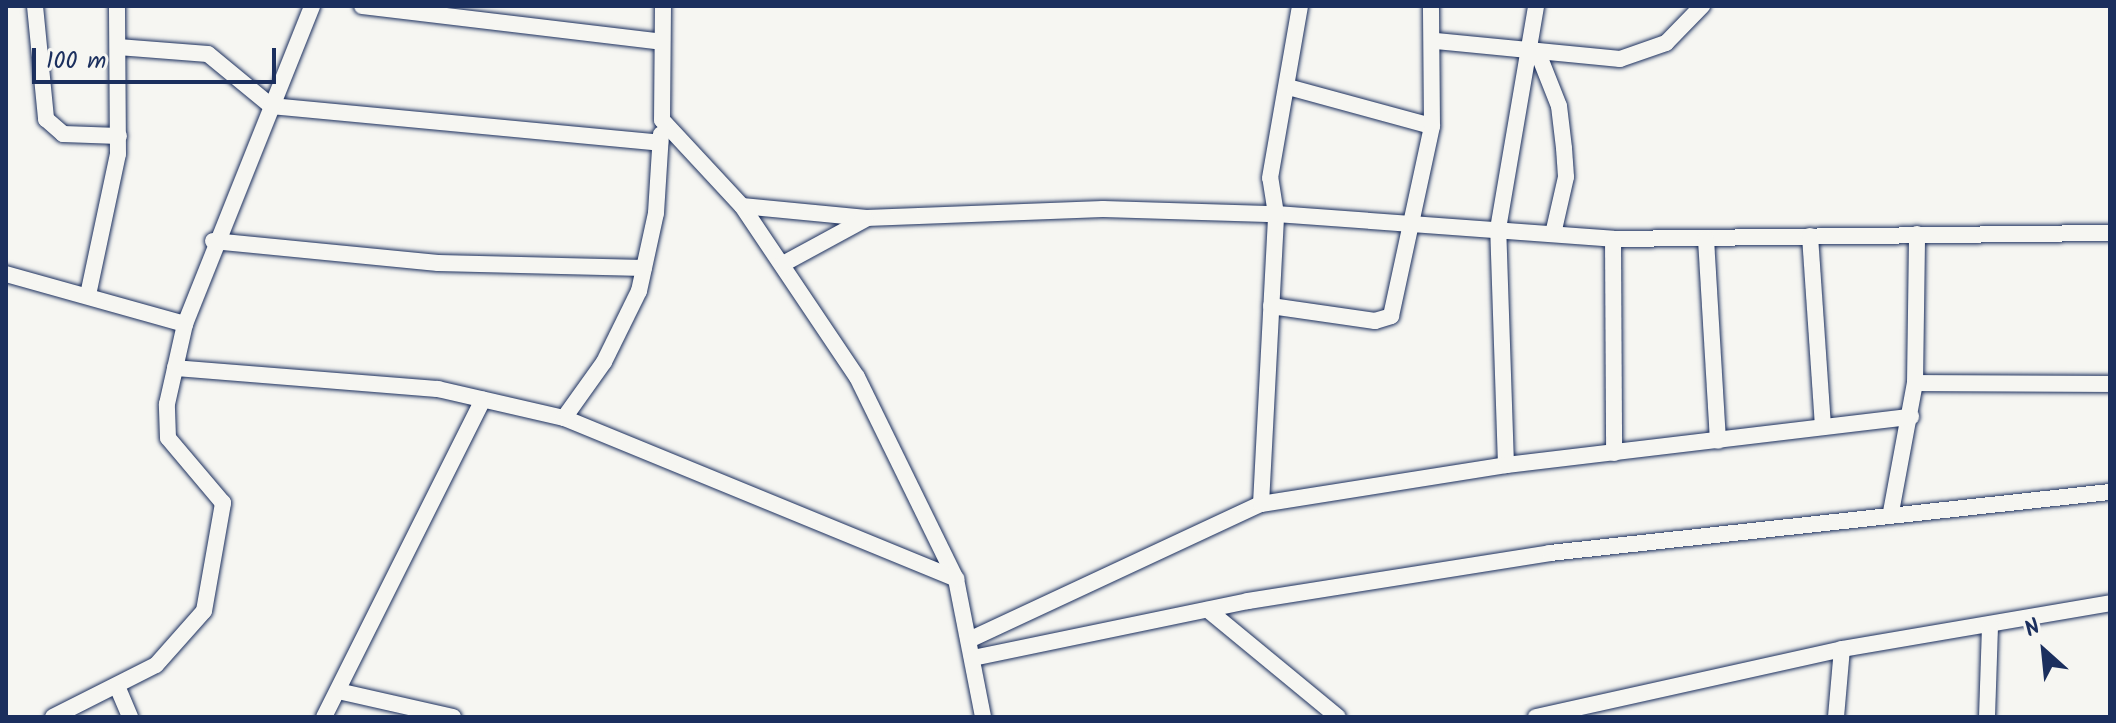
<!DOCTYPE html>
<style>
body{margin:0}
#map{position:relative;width:2116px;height:723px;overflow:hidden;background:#f6f6f2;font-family:Kalam,sans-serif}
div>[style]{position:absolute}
.roads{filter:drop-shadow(0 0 2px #1b2f5e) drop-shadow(0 0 2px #1b2f5e)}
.minor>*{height:16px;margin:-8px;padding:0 8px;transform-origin:8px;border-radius:8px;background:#f6f6f2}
span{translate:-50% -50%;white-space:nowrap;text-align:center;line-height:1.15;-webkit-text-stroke:6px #f6f6f2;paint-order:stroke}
.frame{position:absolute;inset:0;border:8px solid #1b2f5e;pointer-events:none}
.north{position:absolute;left:2004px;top:611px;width:80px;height:80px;-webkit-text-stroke:6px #f6f6f2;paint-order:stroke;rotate:333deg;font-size:22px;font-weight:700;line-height:32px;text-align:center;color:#1b2f5e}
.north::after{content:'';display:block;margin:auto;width:28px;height:36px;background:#1b2f5e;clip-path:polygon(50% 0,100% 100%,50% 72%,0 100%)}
.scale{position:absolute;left:32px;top:48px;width:244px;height:36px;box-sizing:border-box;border:4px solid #1b2f5e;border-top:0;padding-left:10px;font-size:24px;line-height:28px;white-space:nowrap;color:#1b2f5e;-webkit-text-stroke:6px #f6f6f2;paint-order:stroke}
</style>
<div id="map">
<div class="roads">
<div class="minor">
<div style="left:35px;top:6px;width:114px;rotate:84.4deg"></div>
<div style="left:46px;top:119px;width:23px;rotate:41deg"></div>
<div style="left:63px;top:134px;width:56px;rotate:2deg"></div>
<div style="left:362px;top:6px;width:302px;rotate:6.8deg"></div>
<div style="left:663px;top:6px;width:114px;rotate:90.5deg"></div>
<div style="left:662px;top:120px;width:117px;rotate:47.1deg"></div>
<div style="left:742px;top:206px;width:206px;rotate:56.1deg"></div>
<div style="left:857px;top:377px;width:225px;rotate:63.9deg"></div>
<div style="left:956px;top:579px;width:141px;rotate:78.9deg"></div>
<div style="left:1436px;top:41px;width:185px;rotate:5.6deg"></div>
<div style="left:1620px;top:59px;width:49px;rotate:-19.2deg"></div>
<div style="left:1666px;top:43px;width:52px;rotate:-45.8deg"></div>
<div style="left:118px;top:47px;width:90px;rotate:4.4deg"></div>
<div style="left:208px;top:54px;width:82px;rotate:39.5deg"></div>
<div style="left:271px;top:106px;width:391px;rotate:5.4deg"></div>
<div style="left:1538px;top:53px;width:57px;rotate:68.4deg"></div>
<div style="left:1559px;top:106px;width:42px;rotate:83.2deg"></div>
<div style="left:1564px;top:148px;width:29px;rotate:86deg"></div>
<div style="left:1566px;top:177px;width:58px;rotate:102.8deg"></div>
<div style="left:1288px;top:87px;width:149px;rotate:15.2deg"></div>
<div style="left:742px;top:206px;width:125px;rotate:5.5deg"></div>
<div style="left:866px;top:218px;width:237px;rotate:-2.2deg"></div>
<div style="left:1103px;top:209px;width:173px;rotate:1.7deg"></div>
<div style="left:1276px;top:214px;width:338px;rotate:4.2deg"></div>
<div style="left:1613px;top:239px;width:497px;rotate:-0.7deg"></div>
<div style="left:1810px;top:236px;width:191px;rotate:86.1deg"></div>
<div style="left:1613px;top:239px;width:214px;rotate:89.7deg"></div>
<div style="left:1706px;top:239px;width:202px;rotate:86.6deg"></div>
<div style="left:213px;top:241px;width:226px;rotate:5.6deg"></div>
<div style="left:438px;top:263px;width:206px;rotate:1.4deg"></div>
<div style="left:783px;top:264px;width:94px;rotate:-28.5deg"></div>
<div style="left:6px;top:274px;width:186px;rotate:15.6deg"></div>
<div style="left:185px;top:324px;width:342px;rotate:-68.2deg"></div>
<div style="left:88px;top:295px;width:144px;rotate:-78deg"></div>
<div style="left:118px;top:154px;width:148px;rotate:-90.4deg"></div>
<div style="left:1271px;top:306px;width:105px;rotate:8.2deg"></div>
<div style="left:1375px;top:321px;width:17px;rotate:-17deg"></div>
<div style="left:1391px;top:316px;width:194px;rotate:-77.8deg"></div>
<div style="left:1432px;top:126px;width:120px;rotate:-90.5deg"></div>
<div style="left:175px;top:368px;width:264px;rotate:4.6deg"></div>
<div style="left:438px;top:389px;width:129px;rotate:13deg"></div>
<div style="left:564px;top:418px;width:424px;rotate:22.3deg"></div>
<div style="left:1915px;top:383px;width:195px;rotate:0.3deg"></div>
<div style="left:564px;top:418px;width:69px;rotate:-54.5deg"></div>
<div style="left:604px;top:362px;width:79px;rotate:-63.8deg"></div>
<div style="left:639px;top:291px;width:80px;rotate:-77.7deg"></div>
<div style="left:656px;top:213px;width:79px;rotate:-86.4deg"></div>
<div style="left:1506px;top:465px;width:236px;rotate:-91.9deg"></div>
<div style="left:1498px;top:229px;width:226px;rotate:-80.3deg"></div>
<div style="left:1261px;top:504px;width:290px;rotate:-87deg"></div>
<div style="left:1276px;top:214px;width:36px;rotate:-99deg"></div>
<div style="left:1270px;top:178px;width:175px;rotate:-80.1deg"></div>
<div style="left:1891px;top:512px;width:131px;rotate:-79.5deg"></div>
<div style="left:1915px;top:383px;width:149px;rotate:-89.2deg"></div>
<div style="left:1208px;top:610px;width:168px;rotate:39.5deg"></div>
<div style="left:971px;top:639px;width:320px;rotate:-25deg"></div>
<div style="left:1261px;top:504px;width:248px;rotate:-9deg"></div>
<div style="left:1506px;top:465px;width:408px;rotate:-6.8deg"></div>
<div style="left:973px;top:658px;width:281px;rotate:-11.7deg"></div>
<div style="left:1248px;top:601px;width:306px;rotate:-9deg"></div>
<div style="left:1550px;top:553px;width:563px;rotate:-6.22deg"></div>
<div style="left:117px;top:686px;width:34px;rotate:67deg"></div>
<div style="left:338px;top:691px;width:118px;rotate:12.7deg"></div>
<div style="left:53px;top:717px;width:115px;rotate:-26.8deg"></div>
<div style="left:156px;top:665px;width:72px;rotate:-48.4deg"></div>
<div style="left:204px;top:611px;width:110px;rotate:-80deg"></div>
<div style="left:223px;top:503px;width:85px;rotate:-130.2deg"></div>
<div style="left:168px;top:438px;width:34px;rotate:-92deg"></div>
<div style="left:167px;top:404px;width:82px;rotate:-77.3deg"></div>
<div style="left:324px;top:717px;width:355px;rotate:-63.4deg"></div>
<div style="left:1536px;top:717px;width:313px;rotate:-12.5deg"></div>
<div style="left:1842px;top:649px;width:272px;rotate:-9.7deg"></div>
<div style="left:1836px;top:717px;width:68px;rotate:-85deg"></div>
<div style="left:1987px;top:717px;width:91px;rotate:-88.1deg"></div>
</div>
</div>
<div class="frame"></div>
<div class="north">N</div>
<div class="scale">100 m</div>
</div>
